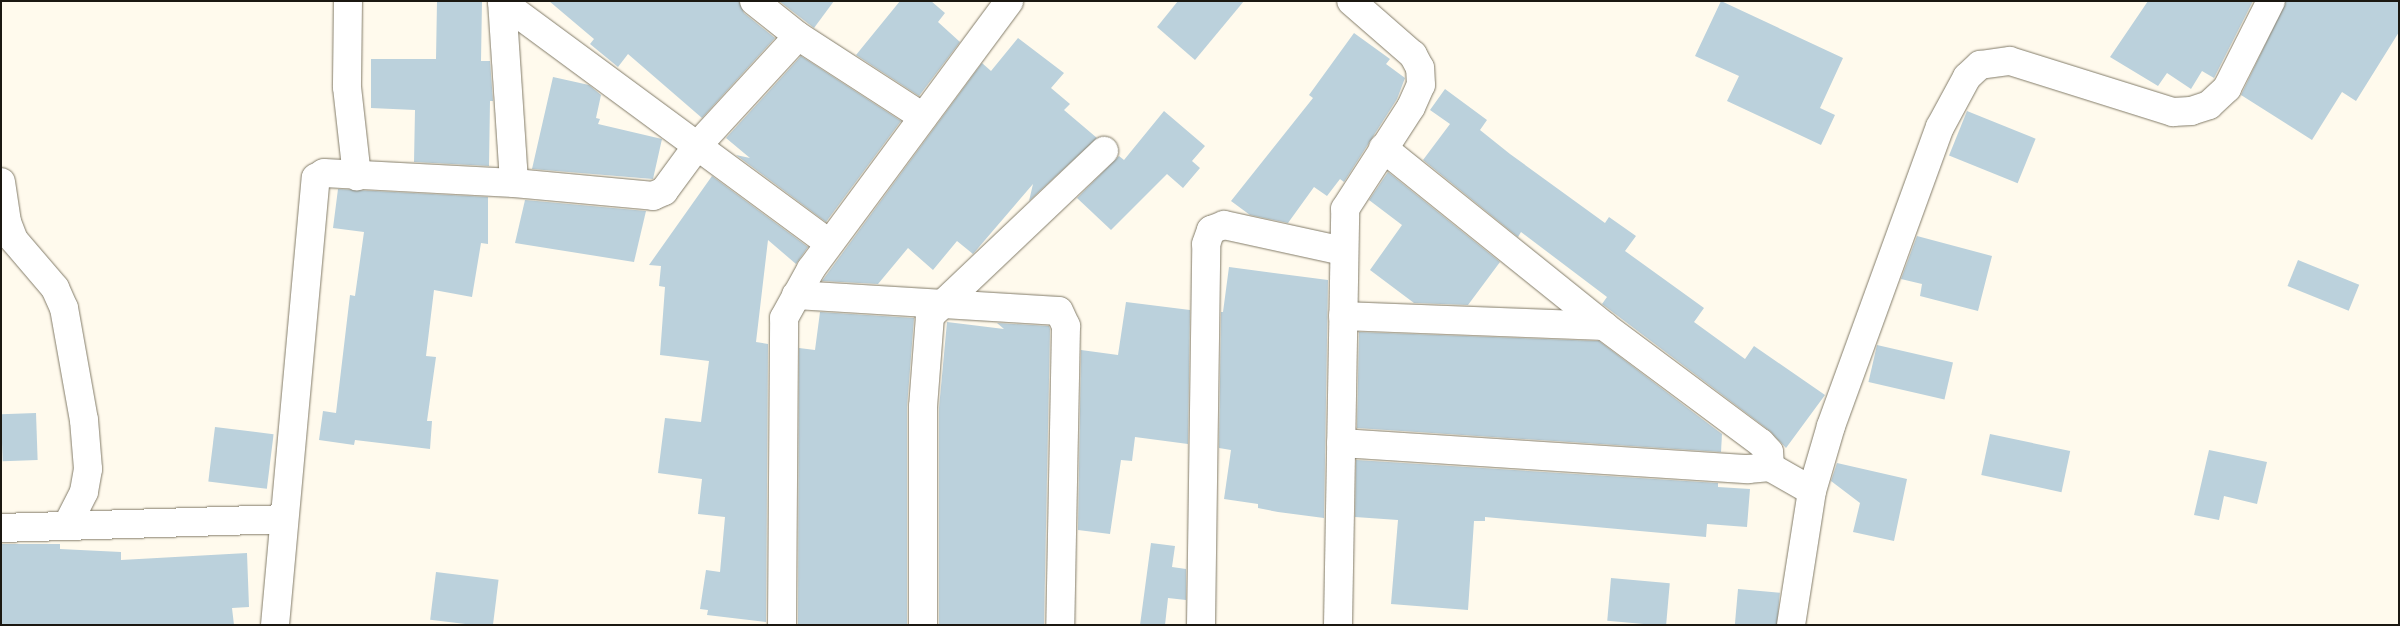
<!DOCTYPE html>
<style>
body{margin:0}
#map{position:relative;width:2400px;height:626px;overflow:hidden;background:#fffaed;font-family:Signika,sans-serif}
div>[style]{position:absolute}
.building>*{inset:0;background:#bbd1dc;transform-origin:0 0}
.roads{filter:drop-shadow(0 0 1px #837c69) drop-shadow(0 0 1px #837c69)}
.minor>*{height:28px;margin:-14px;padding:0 14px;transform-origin:14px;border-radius:14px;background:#fff}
span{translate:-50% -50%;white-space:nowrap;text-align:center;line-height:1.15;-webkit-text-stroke:4px #fff;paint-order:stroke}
.frame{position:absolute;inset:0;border:2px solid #1b1811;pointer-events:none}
</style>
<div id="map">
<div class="building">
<div style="clip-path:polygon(437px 1px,482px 1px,481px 61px,490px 61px,493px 101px,490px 101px,489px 166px,414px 162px,415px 110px,371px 108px,371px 59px,436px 59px)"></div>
<div style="clip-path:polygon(549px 1px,739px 1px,744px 13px,775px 38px,702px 118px,628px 54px,618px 67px,590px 44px,594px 39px)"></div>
<div style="clip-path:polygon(779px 1px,834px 1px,814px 28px)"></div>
<div style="clip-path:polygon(900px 1px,931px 1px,945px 13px,938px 22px,960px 42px,919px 96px,856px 55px)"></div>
<div style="clip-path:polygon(1178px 1px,1244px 1px,1195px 60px,1157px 27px)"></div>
<div style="clip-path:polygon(1721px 1px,1843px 58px,1820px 108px,1835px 115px,1821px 145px,1727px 101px,1739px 76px,1695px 56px)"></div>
<div style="clip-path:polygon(2148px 1px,2253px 1px,2214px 78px,2202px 71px,2191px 89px,2167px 73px,2158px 86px,2110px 57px)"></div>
<div style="clip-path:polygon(2286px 1px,2399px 1px,2399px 32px,2356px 101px,2342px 92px,2312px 140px,2241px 95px)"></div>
<div style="clip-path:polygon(1354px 33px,1390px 59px,1386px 64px,1405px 78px,1397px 99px,1344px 182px,1340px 179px,1327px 196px,1314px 187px,1288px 223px,1250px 215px,1231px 201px,1313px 98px,1309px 95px)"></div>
<div style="clip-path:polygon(1018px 38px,1064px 73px,1051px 88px,1070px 104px,1064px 110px,1097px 138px,1029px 201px,1033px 184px,973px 254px,957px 241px,933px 270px,908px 248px,878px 284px,822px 281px,982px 63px,991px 71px)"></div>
<div style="clip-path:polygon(801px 56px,901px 121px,826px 222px,736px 155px,750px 158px,726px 138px)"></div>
<div style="clip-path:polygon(553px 77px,589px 85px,601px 95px,596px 118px,600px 119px,598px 124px,662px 139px,653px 179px,532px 169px)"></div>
<div style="clip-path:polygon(1445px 89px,1487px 120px,1480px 130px,1510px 154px,1605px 223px,1609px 217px,1636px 236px,1625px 251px,1704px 308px,1694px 322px,1745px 359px,1754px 346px,1825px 395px,1786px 448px,1770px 431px,1602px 304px,1607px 297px,1521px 232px,1518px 237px,1423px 160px,1450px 124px,1430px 110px)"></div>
<div style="clip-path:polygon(1164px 111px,1205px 146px,1192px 161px,1200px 168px,1183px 188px,1167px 174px,1111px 230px,1077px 198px,1119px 156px,1124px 160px)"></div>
<div style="left:1967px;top:111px;width:74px;height:48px;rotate:22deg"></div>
<div style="clip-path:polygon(1388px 172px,1500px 262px,1468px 305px,1414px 303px,1370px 270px,1402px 225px,1369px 200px)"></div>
<div style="clip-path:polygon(712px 176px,808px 247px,796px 264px,768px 240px,756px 342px,768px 344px,766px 622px,707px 615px,708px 610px,700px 609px,706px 570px,720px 572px,725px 517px,698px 514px,702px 479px,658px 473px,665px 418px,701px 422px,709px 361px,660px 355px,665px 287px,659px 286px,661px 266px,649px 265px)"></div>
<div style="clip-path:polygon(338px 189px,488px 197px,488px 244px,481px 243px,472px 297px,434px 290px,426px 356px,436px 357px,427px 421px,432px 421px,430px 449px,355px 440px,354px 445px,319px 440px,323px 411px,336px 413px,350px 295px,355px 296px,364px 232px,333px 228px)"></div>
<div style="clip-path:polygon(525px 200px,646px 211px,634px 262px,515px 243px)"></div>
<div style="clip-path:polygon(1917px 236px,1992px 256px,1978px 311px,1920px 296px,1922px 284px,1901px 279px)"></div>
<div style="left:2298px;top:260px;width:66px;height:28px;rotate:22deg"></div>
<div style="clip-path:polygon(1229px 267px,1328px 280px,1324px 518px,1278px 512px,1258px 508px,1258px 504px,1224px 499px,1231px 450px,1219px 448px,1221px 312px,1223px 312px)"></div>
<div style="clip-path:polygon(1126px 302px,1190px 310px,1188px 444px,1135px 437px,1132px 461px,1121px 460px,1110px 534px,1078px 530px,1081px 350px,1118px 355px)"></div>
<div style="clip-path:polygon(820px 312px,914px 318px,907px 407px,907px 625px,798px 625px,799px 348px,815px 350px)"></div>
<div style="clip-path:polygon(947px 322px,1004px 329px,997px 323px,1049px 326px,1050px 329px,1044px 625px,939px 625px,939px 408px)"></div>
<div style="clip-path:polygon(1359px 332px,1599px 341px,1722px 434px,1721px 452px,1357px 428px)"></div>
<div style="left:1877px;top:345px;width:78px;height:38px;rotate:13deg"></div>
<div style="left:36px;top:413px;width:47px;height:35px;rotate:88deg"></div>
<div style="left:215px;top:427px;width:59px;height:55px;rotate:7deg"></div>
<div style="left:1990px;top:434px;width:82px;height:42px;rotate:12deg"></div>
<div style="clip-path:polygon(2209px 450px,2267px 462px,2257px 504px,2224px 496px,2219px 520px,2194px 515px)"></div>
<div style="clip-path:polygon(1356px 460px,1718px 483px,1718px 487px,1750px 489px,1747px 527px,1707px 524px,1706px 537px,1485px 517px,1485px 521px,1474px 521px,1468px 610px,1391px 604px,1398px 520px,1355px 517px)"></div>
<div style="clip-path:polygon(1837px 463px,1907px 479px,1894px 541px,1853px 532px,1860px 503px,1831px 481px)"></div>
<div style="clip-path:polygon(1151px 543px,1175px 546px,1172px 567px,1186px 569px,1186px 600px,1168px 598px,1165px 625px,1140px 625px)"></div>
<div style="clip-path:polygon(1px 544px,60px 544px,60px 549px,121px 552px,121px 560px,247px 553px,249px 607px,232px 608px,234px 625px,1px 625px)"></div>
<div style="left:436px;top:572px;width:63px;height:48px;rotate:7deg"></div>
<div style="left:1611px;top:578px;width:59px;height:43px;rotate:5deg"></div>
<div style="left:1738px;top:589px;width:42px;height:36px;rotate:5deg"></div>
</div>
<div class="roads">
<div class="minor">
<div style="left:348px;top:1px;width:86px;rotate:90.7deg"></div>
<div style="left:347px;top:87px;width:90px;rotate:83.6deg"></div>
<div style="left:502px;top:1px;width:182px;rotate:86.2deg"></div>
<div style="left:754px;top:1px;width:56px;rotate:38.5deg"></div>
<div style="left:798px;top:36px;width:149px;rotate:32.9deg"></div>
<div style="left:502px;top:2px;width:406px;rotate:36.4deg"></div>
<div style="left:1383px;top:148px;width:284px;rotate:38.8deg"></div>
<div style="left:1604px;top:326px;width:196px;rotate:36.7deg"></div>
<div style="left:1761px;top:443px;width:12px;rotate:48deg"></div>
<div style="left:1769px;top:452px;width:15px;rotate:86deg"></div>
<div style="left:1px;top:182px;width:40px;rotate:81.5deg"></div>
<div style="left:7px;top:222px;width:19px;rotate:69deg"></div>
<div style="left:14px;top:240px;width:63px;rotate:49.5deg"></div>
<div style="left:55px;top:288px;width:22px;rotate:66deg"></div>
<div style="left:64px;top:308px;width:114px;rotate:79.9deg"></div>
<div style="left:84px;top:420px;width:49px;rotate:85.3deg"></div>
<div style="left:88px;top:469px;width:23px;rotate:100deg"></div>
<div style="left:84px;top:492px;width:38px;rotate:117deg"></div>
<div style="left:796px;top:295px;width:263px;rotate:3.5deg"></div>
<div style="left:1059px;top:311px;width:17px;rotate:65deg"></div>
<div style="left:1066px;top:326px;width:299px;rotate:91.1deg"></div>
<div style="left:1343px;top:316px;width:261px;rotate:2.2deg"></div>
<div style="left:1341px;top:443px;width:408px;rotate:3.7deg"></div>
<div style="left:1748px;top:469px;width:22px;rotate:-5deg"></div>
<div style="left:1770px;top:467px;width:48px;rotate:29.7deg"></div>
<div style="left:1px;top:528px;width:282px;rotate:-1.8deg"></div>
<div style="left:275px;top:625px;width:449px;rotate:-84.8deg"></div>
<div style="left:316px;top:178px;width:9px;rotate:-32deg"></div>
<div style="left:324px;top:173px;width:190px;rotate:3deg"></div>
<div style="left:514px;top:183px;width:140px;rotate:5.3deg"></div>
<div style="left:653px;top:196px;width:12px;rotate:-24deg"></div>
<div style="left:664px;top:191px;width:56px;rotate:-53.7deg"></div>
<div style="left:697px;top:146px;width:149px;rotate:-47.4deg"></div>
<div style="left:782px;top:625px;width:307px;rotate:-89.6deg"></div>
<div style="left:784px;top:318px;width:56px;rotate:-61.1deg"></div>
<div style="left:811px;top:269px;width:333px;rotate:-53.5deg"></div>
<div style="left:923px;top:625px;width:218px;rotate:-90deg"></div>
<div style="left:923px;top:407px;width:91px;rotate:-85.6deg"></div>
<div style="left:930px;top:316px;width:240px;rotate:-43.5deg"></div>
<div style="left:1201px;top:625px;width:381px;rotate:-89.2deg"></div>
<div style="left:1206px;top:244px;width:15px;rotate:-70deg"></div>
<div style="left:1211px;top:230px;width:14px;rotate:-21deg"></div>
<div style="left:1224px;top:225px;width:122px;rotate:12.3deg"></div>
<div style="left:1338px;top:625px;width:416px;rotate:-89deg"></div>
<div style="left:1345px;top:209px;width:121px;rotate:-57.1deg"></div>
<div style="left:1411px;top:107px;width:24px;rotate:-66deg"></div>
<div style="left:1421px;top:85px;width:17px;rotate:-93deg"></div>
<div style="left:1420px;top:68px;width:15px;rotate:-118deg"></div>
<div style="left:1413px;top:55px;width:82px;rotate:-138.9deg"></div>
<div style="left:1791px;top:625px;width:136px;rotate:-81.1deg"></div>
<div style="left:1812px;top:491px;width:68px;rotate:-73.7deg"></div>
<div style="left:1831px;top:426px;width:318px;rotate:-70deg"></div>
<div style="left:1940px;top:127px;width:57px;rotate:-61.6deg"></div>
<div style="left:1967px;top:77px;width:18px;rotate:-43deg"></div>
<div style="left:1980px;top:65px;width:30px;rotate:-8deg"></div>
<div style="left:2010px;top:61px;width:171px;rotate:17.4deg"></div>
<div style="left:2173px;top:112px;width:18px;rotate:-3deg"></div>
<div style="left:2191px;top:111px;width:19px;rotate:-18deg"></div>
<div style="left:2209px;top:105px;width:25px;rotate:-43deg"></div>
<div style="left:2227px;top:88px;width:97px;rotate:-63.2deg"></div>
</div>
</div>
<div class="frame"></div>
</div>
